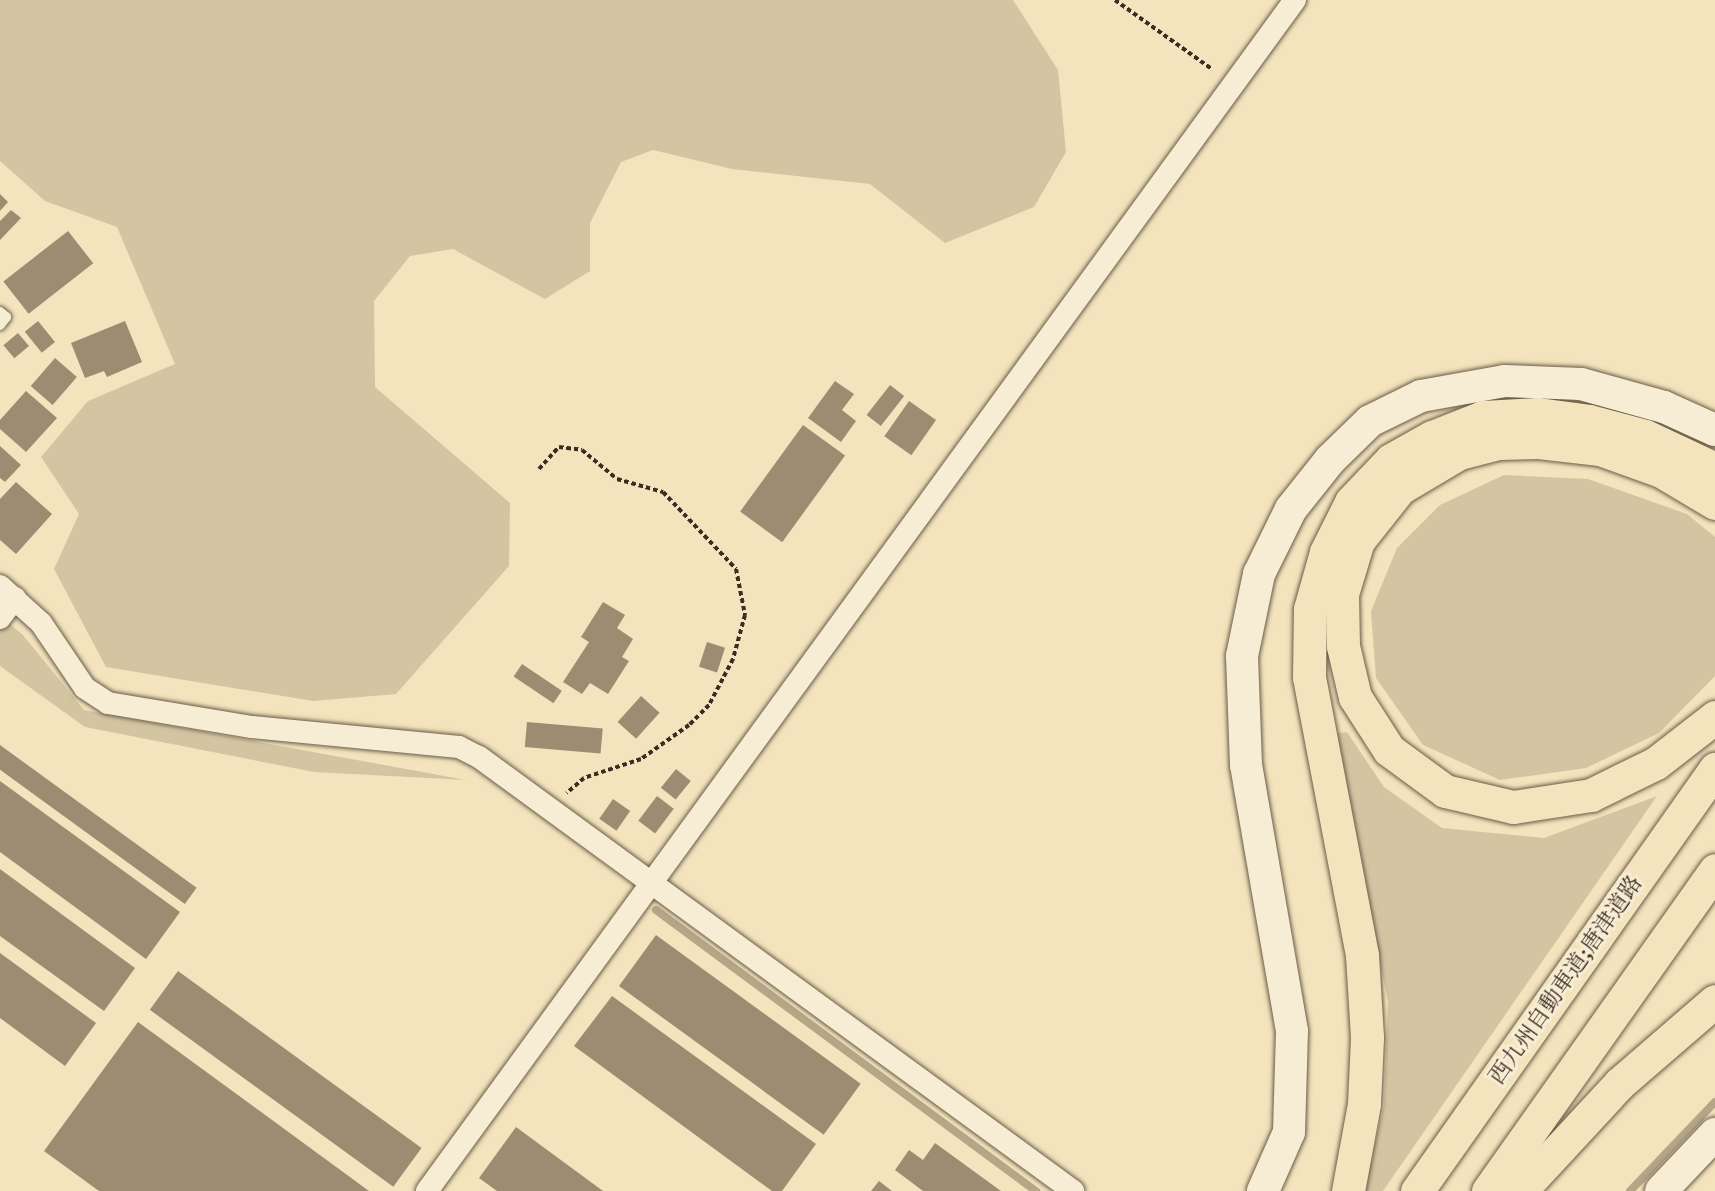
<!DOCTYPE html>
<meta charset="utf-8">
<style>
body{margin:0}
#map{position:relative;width:1715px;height:1191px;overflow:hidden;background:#f3e4bd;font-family:"IM FELL DW Pica","Noto Serif JP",serif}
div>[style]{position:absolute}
.green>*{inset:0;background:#d4c5a2}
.stream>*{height:8px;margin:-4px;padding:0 4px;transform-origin:4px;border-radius:4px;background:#b5a688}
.building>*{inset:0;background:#9c8c72;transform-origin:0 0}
.path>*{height:4px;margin-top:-2px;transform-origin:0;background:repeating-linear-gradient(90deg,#3d2d21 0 4.5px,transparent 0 7.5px)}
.roads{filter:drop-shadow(0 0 2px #6a5b48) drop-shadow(0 0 2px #6a5b48)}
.lane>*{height:10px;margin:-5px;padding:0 5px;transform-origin:5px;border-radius:5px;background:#f7edd4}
.street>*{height:22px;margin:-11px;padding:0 11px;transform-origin:11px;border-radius:11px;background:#f7edd4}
.secondary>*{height:32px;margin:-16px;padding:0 16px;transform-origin:16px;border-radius:16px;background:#f7edd4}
.highway>*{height:33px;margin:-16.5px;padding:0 16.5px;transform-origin:16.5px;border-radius:16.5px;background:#f3e4bd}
span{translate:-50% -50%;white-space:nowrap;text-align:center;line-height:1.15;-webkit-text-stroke:6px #f7edd4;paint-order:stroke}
.street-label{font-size:22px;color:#3d2d21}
</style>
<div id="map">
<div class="green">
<div style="clip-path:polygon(0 0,1013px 0,1058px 70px,1066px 152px,1034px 207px,945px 243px,870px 184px,732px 169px,653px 150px,621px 162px,590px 223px,590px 271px,545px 299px,453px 249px,410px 256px,374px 301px,375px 387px,510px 503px,509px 566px,396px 694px,313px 701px,106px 667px,54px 569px,79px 514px,41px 457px,88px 401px,175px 364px,117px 227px,45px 201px,0 161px)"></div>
<div style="clip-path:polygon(1504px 475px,1588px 479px,1687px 514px,1715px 537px,1715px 676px,1659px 733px,1586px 768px,1500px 780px,1423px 745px,1376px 678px,1371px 611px,1397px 548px,1440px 505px)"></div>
<div style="clip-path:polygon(0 616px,23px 635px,84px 710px,466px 780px,314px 772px,85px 727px,0 666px)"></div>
<div style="clip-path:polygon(1347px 732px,1384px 787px,1442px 828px,1544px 838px,1657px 796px,1383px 1191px,1364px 1191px,1384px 1106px,1388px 1001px,1332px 734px)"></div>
</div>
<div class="stream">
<div style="left:656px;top:910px;width:473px;rotate:36.5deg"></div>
<div style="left:1630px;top:1191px;width:123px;rotate:-46.3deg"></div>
</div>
<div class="building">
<div style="clip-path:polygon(0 194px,8px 202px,0 211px)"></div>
<div style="clip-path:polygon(11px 210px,21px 218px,0 240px,0 221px)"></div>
<div style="left:68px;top:231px;width:41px;height:82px;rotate:52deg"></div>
<div style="left:38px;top:321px;width:27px;height:17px;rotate:51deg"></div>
<div style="clip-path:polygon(125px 321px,142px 362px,107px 377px,104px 371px,85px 378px,71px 343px)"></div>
<div style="left:18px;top:333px;width:17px;height:19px;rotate:50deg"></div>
<div style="left:55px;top:358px;width:29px;height:37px;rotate:41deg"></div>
<div style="clip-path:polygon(835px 381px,854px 394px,842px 410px,856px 421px,841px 442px,808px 418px)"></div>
<div style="left:890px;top:385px;width:18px;height:38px;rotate:38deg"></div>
<div style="clip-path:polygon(26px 391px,57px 418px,26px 452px,0 429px,0 420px)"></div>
<div style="left:909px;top:401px;width:33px;height:43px;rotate:35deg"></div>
<div style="left:803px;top:425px;width:52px;height:107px;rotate:36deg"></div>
<div style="clip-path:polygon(0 446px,21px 465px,5px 482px,0 478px)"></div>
<div style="clip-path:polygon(16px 482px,52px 514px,16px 554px,0 540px,0 499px)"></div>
<div style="clip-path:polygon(603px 602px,625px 615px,617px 628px,633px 639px,622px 657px,629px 661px,608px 694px,590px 683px,582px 694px,563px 682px,589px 642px,581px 637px)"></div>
<div style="left:707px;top:642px;width:19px;height:26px;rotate:18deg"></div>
<div style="left:522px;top:664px;width:48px;height:15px;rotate:34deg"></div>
<div style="left:641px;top:696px;width:25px;height:35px;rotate:42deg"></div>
<div style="left:527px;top:722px;width:76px;height:25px;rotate:5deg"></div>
<div style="left:0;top:745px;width:243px;height:20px;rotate:36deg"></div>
<div style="left:676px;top:769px;width:19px;height:24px;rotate:39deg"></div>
<div style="clip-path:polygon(0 781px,180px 912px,146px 959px,0 852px)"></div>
<div style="left:657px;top:796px;width:21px;height:31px;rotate:37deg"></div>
<div style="left:613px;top:799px;width:21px;height:24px;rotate:35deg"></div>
<div style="clip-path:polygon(0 869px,135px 968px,104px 1011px,0 936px)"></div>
<div style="left:656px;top:935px;width:253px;height:63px;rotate:36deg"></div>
<div style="clip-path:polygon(0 953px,96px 1023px,65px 1066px,0 1018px)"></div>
<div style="left:178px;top:971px;width:301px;height:48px;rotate:36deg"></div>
<div style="clip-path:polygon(612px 996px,816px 1144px,782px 1191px,772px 1191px,574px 1046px)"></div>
<div style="clip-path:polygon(138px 1022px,369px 1191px,99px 1191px,44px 1151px)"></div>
<div style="clip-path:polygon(516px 1127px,603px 1191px,497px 1191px,479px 1178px)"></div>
<div style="clip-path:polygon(935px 1143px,1001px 1191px,923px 1191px,895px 1170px,909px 1150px,923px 1160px)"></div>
<div style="clip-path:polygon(879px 1181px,892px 1191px,871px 1191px)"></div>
</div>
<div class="path">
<div style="left:1115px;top:0;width:120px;rotate:35.5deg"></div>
<div style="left:539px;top:469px;width:30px;rotate:-48deg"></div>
<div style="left:559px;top:447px;width:23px;rotate:7deg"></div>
<div style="left:582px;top:450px;width:45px;rotate:39.6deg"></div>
<div style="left:617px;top:479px;width:48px;rotate:15.8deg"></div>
<div style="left:663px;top:492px;width:106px;rotate:46.5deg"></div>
<div style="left:736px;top:569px;width:47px;rotate:78.9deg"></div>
<div style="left:745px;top:615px;width:46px;rotate:105.3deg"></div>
<div style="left:733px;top:659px;width:52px;rotate:117.6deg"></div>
<div style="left:709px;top:705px;width:28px;rotate:135deg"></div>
<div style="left:689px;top:725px;width:59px;rotate:144.7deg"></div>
<div style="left:641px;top:759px;width:60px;rotate:161.6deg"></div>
<div style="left:584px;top:778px;width:23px;rotate:139deg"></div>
</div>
<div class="roads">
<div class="lane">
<div style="left:0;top:312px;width:8px;rotate:40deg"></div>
<div style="left:6px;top:317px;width:10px;rotate:127deg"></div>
</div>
<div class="street">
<div style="left:0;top:586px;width:55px;rotate:42.1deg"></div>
<div style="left:41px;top:623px;width:78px;rotate:55.9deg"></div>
<div style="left:85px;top:688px;width:27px;rotate:33deg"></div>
<div style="left:108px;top:703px;width:146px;rotate:9.5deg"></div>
<div style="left:252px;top:727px;width:208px;rotate:5.5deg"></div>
<div style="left:459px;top:747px;width:22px;rotate:27deg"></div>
<div style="left:479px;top:757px;width:736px;rotate:36.15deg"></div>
<div style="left:0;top:618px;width:25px;rotate:-53deg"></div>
<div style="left:427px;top:1191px;width:1474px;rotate:-53.92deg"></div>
</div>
<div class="secondary">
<div style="left:1263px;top:1191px;width:64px;rotate:-66.2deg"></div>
<div style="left:1289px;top:1132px;width:101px;rotate:-88.3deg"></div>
<div style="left:1292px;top:1031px;width:270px;rotate:-99.8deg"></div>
<div style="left:1246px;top:765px;width:109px;rotate:-92.1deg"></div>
<div style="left:1242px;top:656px;width:84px;rotate:-78.3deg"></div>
<div style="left:1259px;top:574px;width:72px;rotate:-63.8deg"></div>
<div style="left:1291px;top:509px;width:63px;rotate:-51.5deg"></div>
<div style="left:1330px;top:460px;width:56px;rotate:-44.3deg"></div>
<div style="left:1370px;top:421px;width:57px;rotate:-26.1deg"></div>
<div style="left:1421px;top:396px;width:85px;rotate:-10.1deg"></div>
<div style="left:1505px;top:381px;width:76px;rotate:2.3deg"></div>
<div style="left:1581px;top:384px;width:86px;rotate:15.5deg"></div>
<div style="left:1664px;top:407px;width:56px;rotate:24.3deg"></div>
<div style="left:1661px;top:1191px;width:79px;rotate:-46.5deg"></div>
</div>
<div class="highway">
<div style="left:1715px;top:503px;width:63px;rotate:-149.3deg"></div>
<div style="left:1661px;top:471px;width:65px;rotate:-160.2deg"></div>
<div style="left:1600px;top:449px;width:62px;rotate:-173.6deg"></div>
<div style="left:1538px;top:442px;width:40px;rotate:178.6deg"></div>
<div style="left:1498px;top:443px;width:40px;rotate:165.6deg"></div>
<div style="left:1459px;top:453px;width:69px;rotate:149.3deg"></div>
<div style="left:1400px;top:488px;width:68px;rotate:128.4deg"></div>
<div style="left:1358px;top:541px;width:55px;rotate:106.8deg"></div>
<div style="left:1342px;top:594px;width:52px;rotate:88.9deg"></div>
<div style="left:1343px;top:646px;width:52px;rotate:76.8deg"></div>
<div style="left:1355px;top:697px;width:63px;rotate:57.3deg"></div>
<div style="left:1389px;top:750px;width:69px;rotate:36.2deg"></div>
<div style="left:1445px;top:791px;width:70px;rotate:13.2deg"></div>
<div style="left:1513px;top:807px;width:79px;rotate:-8.7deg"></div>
<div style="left:1591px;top:795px;width:72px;rotate:-26.2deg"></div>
<div style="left:1656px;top:763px;width:75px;rotate:-37.9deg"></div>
<div style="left:1348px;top:1191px;width:88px;rotate:-79.6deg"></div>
<div style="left:1364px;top:1104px;width:67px;rotate:-87.4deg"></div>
<div style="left:1367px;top:1037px;width:82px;rotate:-93.5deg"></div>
<div style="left:1362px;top:955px;width:283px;rotate:-100.8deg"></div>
<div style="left:1309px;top:677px;width:68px;rotate:-89.2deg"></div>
<div style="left:1310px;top:609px;width:59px;rotate:-74.3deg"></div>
<div style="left:1326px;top:552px;width:56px;rotate:-63.4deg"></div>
<div style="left:1351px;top:502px;width:58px;rotate:-46.4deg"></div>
<div style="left:1391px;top:460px;width:47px;rotate:-29.3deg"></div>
<div style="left:1432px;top:437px;width:55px;rotate:-21.4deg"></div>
<div style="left:1483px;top:417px;width:55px;rotate:-3.1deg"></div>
<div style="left:1538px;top:414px;width:51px;rotate:7.8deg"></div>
<div style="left:1589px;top:421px;width:58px;rotate:15deg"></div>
<div style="left:1645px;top:436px;width:77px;rotate:25.2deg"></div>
<div style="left:1417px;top:1191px;width:517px;rotate:-54.77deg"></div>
<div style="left:1488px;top:1191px;width:393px;rotate:-54.7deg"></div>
<div style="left:1520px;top:1191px;width:147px;rotate:-47.2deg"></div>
<div style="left:1620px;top:1083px;width:125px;rotate:-40.8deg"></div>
</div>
</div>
<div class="street-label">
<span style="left:1566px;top:980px;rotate:-55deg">西九州自動車道;唐津道路</span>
</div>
</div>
